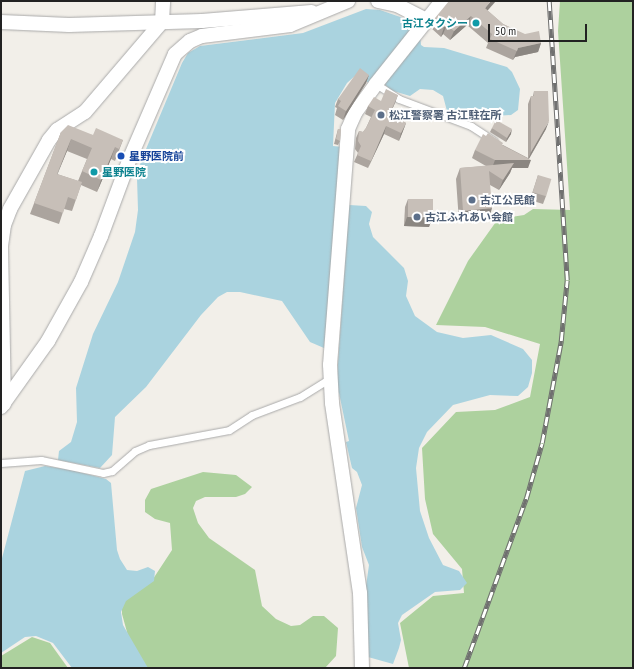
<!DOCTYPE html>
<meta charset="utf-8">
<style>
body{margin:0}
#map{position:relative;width:634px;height:669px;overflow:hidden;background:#f2efe9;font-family:"PT Sans Narrow","Noto Sans JP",sans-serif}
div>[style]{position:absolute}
.forest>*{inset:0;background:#add19e}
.water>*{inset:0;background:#aad3df}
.roads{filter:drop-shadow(0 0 1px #a9a9a9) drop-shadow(0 0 1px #a9a9a9)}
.service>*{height:7px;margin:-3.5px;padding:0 3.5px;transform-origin:3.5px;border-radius:3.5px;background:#fff}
.minor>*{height:14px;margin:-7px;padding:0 7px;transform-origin:7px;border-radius:7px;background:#fff}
.rail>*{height:4.5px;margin-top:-2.25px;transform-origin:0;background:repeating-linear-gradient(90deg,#fff 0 9px,#707070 0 18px);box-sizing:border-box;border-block:1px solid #707070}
.wall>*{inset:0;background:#aba49e}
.shaded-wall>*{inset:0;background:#8b8681}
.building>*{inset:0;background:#c7bfb8;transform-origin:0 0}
.dots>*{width:11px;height:11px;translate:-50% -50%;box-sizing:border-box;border:2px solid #fff;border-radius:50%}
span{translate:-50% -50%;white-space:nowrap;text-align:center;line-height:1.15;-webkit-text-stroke:4px #fff;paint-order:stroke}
.culture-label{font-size:11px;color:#0d838f;font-weight:700}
.right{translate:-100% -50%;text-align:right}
.left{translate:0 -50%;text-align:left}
.service-label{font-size:11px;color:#4e5e75;font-weight:700}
.transit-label{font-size:11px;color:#164399;font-weight:700}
.frame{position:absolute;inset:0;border:2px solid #222;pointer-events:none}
.scale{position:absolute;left:488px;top:24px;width:99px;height:18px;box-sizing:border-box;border:2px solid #222;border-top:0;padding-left:5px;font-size:12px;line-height:14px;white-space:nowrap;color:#222;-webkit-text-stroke:3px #fff;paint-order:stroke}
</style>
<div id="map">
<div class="forest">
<div style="clip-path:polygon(560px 1px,633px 1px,633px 668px,409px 668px,400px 623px,433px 596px,464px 593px,462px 569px,433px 534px,425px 499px,422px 448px,456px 412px,495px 410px,530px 397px,540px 344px,485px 327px,436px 325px,468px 261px,498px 219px,524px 215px,533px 209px,570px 210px,558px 31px)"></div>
<div style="clip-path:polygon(203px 472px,236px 475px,252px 487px,245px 494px,236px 497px,205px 497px,196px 501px,193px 508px,198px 523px,209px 538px,255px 570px,262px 606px,276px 619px,291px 626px,300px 625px,313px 616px,324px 616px,338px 628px,336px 656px,325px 668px,144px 668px,130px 643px,122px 614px,122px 603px,153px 579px,172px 550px,170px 523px,155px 519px,145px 512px,145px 500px,151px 489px)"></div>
<div style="clip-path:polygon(32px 637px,50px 643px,68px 668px,1px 668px,1px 656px)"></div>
</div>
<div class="water">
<div style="clip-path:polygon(366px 9px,380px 10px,409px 20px,411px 33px,369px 83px,356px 75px,347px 83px,335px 103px,333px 146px,343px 147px,324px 348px,310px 342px,282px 301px,240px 292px,227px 292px,218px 297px,201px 315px,146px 387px,115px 417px,112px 455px,100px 468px,58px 460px,59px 451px,71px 442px,77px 422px,76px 388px,93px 334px,118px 282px,135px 232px,138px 210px,137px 178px,141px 161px,182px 63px,188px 53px,200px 46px,303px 33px)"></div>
<div style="clip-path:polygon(420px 35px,421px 45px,424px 47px,444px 48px,507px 67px,512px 72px,520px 89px,518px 110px,511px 115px,494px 116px,470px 110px,447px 111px,443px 96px,433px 90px,420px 89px,410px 96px,390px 90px,382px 81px)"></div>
<div style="clip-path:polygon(349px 205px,366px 206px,372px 212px,369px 224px,373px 237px,404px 268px,408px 281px,406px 296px,415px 316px,437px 332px,463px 338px,491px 335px,523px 349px,532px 360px,532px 373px,528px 387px,518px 396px,490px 395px,453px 405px,427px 432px,419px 448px,416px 468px,420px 511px,429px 538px,443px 565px,459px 571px,467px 583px,460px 590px,435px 592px,402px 615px,398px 623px,401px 640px,399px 648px,393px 664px,368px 657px,366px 586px,369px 565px,362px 547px,356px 508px,362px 485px,357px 472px,352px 468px,346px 442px,349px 441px,339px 393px,336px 392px)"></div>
<div style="clip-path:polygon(45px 466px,71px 470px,106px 479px,111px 483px,117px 550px,120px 559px,127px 570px,137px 571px,148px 567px,155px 571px,154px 581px,126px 601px,121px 612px,123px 625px,148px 668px,72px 668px,53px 643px,36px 636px,25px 637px,1px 653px,1px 562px,25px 471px)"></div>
</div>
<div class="roads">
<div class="service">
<div style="left:376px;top:84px;width:27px;rotate:33deg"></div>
<div style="left:399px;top:99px;width:77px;rotate:20.6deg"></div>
<div style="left:471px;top:126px;width:27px;rotate:33deg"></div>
<div style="left:1px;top:463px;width:40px;rotate:-4.3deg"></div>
<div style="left:41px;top:460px;width:63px;rotate:11.8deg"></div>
<div style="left:103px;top:473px;width:9px;rotate:-13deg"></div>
<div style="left:112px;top:471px;width:30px;rotate:-41deg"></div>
<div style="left:135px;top:451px;width:15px;rotate:-23deg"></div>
<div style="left:149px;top:445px;width:81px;rotate:-10.6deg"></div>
<div style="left:229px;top:430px;width:27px;rotate:-33deg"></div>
<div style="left:252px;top:415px;width:51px;rotate:-20.6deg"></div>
<div style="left:300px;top:397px;width:36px;rotate:-32deg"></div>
</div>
<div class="minor">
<div style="left:378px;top:1px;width:19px;rotate:12deg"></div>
<div style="left:397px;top:5px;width:33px;rotate:27deg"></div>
<div style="left:1px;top:22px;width:68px;rotate:2.5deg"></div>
<div style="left:69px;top:25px;width:133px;rotate:-1.7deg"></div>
<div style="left:202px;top:21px;width:110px;rotate:-4.7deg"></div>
<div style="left:4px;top:404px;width:158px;rotate:-91.1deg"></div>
<div style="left:1px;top:246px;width:21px;rotate:-82deg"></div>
<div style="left:4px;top:225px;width:17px;rotate:-69deg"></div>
<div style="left:10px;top:209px;width:79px;rotate:-60.5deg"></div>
<div style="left:49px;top:140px;width:13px;rotate:-51deg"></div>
<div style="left:57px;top:130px;width:33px;rotate:-33deg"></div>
<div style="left:85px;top:112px;width:118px;rotate:-49.5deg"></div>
<div style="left:162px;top:22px;width:21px;rotate:-87deg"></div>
<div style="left:1px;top:407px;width:81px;rotate:-54.5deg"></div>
<div style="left:48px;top:341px;width:68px;rotate:-60.8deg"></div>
<div style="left:81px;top:282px;width:50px;rotate:-66.5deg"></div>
<div style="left:101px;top:236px;width:83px;rotate:-69.6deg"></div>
<div style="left:130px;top:158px;width:113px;rotate:-66.6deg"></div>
<div style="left:175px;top:54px;width:20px;rotate:-41deg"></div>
<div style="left:190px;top:41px;width:13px;rotate:-23deg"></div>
<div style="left:202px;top:36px;width:89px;rotate:-7.1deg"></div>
<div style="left:290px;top:25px;width:63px;rotate:-22.5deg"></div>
<div style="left:362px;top:668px;width:75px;rotate:-91.5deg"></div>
<div style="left:360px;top:593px;width:192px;rotate:-98.4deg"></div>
<div style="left:332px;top:403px;width:38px;rotate:-93deg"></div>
<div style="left:330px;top:365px;width:237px;rotate:-85.6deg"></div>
<div style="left:348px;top:129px;width:17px;rotate:-66deg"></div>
<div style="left:355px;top:113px;width:36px;rotate:-54deg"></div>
<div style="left:376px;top:84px;width:106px;rotate:-51.5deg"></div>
</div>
</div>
<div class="rail">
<div style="left:464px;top:668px;width:180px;rotate:-69.9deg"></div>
<div style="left:526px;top:499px;width:58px;rotate:-74.1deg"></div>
<div style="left:542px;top:443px;width:104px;rotate:-79.4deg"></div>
<div style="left:561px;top:341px;width:61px;rotate:-84.4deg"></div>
<div style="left:567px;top:280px;width:280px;rotate:-93.7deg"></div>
</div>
<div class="wall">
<div style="clip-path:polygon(488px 11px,503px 24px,541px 43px,538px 52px,515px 57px,513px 60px,486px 48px,488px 43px,467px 25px,450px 40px,443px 34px,441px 37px,431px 28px,435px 18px)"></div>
<div style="clip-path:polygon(369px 75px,366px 83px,343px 120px,335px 115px,337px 108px,335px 107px,338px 99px)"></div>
<div style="clip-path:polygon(534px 91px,546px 129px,529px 159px,528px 168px,512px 168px,510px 173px,499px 190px,490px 185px,489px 219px,459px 222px,456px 179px,460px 168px,486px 166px,472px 158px,475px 150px,503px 145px,528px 158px,528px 104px,531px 96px,533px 96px)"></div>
<div style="clip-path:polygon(398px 95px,390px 114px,406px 123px,399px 141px,384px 134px,368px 168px,354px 162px,358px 153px,355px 149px,356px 138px,359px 131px,363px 132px,366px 128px,371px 117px,365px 114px,368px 106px)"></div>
<div style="clip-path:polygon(492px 128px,511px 134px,506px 142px,490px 132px)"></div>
<div style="clip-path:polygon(338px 129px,340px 141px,338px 145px,334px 144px)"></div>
<div style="clip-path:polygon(evenodd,61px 132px,93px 135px,123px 140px,115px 161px,111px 159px,97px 192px,81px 185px,72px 211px,64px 209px,59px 224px,30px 214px,61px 132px,67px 151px,87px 159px,78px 181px,57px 174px,67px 151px)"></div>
<div style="clip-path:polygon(538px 175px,546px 196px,543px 204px,530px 200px)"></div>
<div style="clip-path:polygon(408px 199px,432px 218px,429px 227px,404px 226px,405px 207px)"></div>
</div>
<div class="shaded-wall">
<div style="clip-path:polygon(491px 1px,496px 1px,481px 18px,485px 8px)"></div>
<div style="clip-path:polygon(471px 16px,467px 25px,450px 40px,454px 31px)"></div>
<div style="clip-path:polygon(447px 25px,443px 34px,441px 37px,444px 27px)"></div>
<div style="clip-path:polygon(541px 43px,538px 52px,515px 57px,513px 60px,518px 48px)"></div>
<div style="clip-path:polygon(369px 75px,366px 83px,343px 120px,346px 111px)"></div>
<div style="clip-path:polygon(398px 95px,395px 103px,387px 121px,390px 113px)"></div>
<div style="clip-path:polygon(549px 121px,546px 129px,528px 160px,531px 160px,528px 168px,512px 168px,510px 173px,499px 190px,503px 180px,492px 168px,495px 160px,528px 160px,531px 152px)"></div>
<div style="clip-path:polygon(406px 123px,403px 131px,399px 141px,401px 133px)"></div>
<div style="clip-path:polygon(386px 126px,384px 134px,368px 168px)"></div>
<div style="clip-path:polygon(512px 129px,511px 134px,506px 142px,507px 138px)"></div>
<div style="clip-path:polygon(71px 139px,67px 151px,53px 185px,57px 174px)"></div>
<div style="clip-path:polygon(115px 147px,111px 159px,97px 192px,101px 180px)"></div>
<div style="clip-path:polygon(492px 208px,489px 219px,459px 222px,463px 211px)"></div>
<div style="clip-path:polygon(407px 217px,432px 218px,429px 227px,404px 226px)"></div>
</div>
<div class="building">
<div style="clip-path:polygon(449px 1px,491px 1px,485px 8px,503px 24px,525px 34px,539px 31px,541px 43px,518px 48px,517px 51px,490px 39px,492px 34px,471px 16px,454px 31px,447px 25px,444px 27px,435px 18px)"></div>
<div style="clip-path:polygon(360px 68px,369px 75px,346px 111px,338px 106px,341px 101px,338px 99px)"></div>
<div style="clip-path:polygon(386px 89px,398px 95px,390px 113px,406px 123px,401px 133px,386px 126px,371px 161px,357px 155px,361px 146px,358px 141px,359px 131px,363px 132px,366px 128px,375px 110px,368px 106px,374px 97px,381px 101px)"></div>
<div style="clip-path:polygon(534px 91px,548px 91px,549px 121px,531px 152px,531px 96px,534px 96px)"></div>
<div style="clip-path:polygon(496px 120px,512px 129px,507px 138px,492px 128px)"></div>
<div style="clip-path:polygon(68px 125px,93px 135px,96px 128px,123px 140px,119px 149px,115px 147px,101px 180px,82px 171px,92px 148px,71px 139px,57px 174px,82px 182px,76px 200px,68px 197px,63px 213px,34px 203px,61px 132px)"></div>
<div style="clip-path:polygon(338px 129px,341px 129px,340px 141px,336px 139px)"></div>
<div style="clip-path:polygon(488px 133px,503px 143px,502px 145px,531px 160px,495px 160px,475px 150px,483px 134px,486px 136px)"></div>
<div style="clip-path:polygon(514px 163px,503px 180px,489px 171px,492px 208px,463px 211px,460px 168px)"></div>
<div style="left:538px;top:175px;width:14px;height:18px;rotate:17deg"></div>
<div style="left:408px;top:199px;width:25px;height:18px"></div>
</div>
<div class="dots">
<div style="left:476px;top:23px;background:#0f9aa8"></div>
<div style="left:381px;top:115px;background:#5c6f8a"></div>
<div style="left:121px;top:156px;background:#1a4fb4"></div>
<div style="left:94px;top:172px;background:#0f9aa8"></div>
<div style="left:472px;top:200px;background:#5c6f8a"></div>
<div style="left:417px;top:217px;background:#5c6f8a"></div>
</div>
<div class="culture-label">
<span class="right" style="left:468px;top:23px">古江タクシー</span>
<span class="left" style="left:102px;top:172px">星野医院</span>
</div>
<div class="service-label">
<span class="left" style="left:389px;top:115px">松江警察署 古江駐在所</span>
<span class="left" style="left:480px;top:200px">古江公民館</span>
<span class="left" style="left:425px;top:217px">古江ふれあい会館</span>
</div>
<div class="transit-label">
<span class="left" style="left:129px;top:156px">星野医院前</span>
</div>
<div class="frame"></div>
<div class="scale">50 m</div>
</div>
